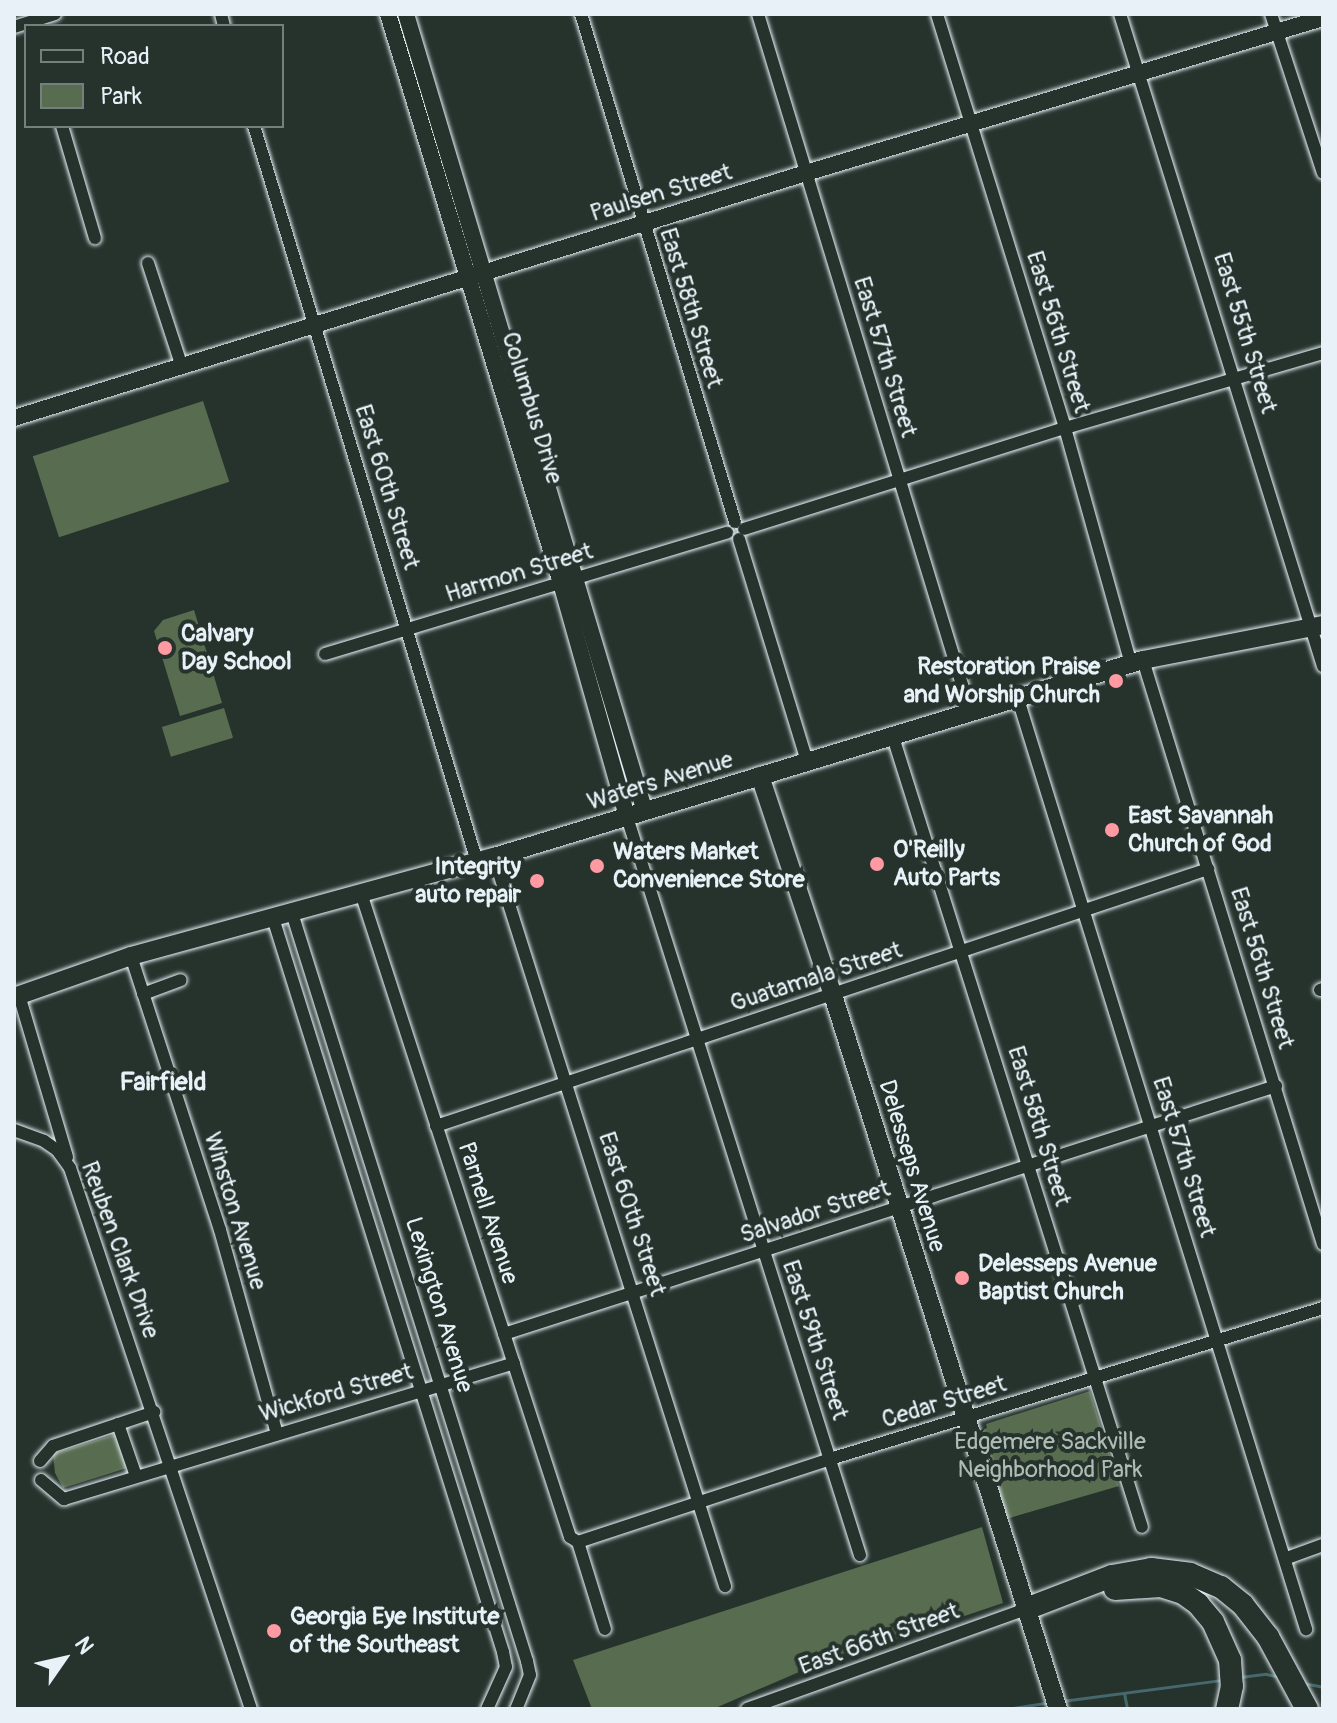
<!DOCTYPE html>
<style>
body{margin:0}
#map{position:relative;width:1337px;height:1723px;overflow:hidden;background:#26332d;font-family:Pangolin,sans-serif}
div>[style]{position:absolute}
.green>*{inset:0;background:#586c50;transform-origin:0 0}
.stream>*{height:3px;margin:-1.5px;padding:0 1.5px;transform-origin:1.5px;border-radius:1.5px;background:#46686c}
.roads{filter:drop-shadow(0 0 2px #e8f1f8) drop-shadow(0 0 2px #e8f1f8)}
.minor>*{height:12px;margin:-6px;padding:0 6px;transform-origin:6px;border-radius:6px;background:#26332d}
.tertiary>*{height:16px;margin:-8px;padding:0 8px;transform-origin:8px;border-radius:8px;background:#26332d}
.secondary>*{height:18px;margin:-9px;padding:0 9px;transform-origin:9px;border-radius:9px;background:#26332d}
.motorway>*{height:22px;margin:-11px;padding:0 11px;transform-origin:11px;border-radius:11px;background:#26332d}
.dots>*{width:22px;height:22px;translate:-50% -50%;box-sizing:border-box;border:4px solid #26332d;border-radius:50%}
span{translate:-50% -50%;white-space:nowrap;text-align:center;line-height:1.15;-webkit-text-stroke:8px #26332d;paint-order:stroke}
.street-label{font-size:24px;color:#e8f1f8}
.poi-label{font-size:24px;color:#e8f1f8;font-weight:700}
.left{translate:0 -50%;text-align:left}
.right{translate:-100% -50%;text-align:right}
.park-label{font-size:24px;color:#aebcb5}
.neighbourhood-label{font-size:26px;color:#e8f1f8;font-weight:700}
.frame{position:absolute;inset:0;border:16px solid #e8f1f8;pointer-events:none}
.legend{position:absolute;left:24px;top:24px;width:260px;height:104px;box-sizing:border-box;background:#26332d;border:2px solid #747f7e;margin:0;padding:10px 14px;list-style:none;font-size:24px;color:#e8f1f8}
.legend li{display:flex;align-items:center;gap:16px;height:40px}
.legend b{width:40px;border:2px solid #747f7e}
.north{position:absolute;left:24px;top:1619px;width:80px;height:80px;-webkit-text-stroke:6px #26332d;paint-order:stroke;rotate:56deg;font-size:22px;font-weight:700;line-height:32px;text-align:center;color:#e8f1f8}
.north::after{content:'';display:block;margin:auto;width:28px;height:36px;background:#e8f1f8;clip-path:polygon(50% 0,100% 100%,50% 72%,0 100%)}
</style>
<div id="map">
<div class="green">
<div style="left:203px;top:401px;width:85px;height:179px;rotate:72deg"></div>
<div style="clip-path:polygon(194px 610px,222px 703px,180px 716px,154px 631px,163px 620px)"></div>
<div style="left:224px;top:708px;width:31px;height:65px;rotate:73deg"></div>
<div style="clip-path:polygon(1090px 1391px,1119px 1486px,1006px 1519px,979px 1431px,987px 1428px,986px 1424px)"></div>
<div style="clip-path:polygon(117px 1434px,127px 1468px,63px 1488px,55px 1473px,53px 1454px)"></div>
<div style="clip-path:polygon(982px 1527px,1003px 1603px,799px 1672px,713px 1709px,592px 1709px,573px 1660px)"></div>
</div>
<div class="stream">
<div style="left:1240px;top:1677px;width:26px;rotate:-7deg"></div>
<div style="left:1266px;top:1674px;width:14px;rotate:12deg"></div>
<div style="left:1303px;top:1683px;width:20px;rotate:11deg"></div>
<div style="left:1124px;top:1693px;width:16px;rotate:79deg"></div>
<div style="left:1062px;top:1701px;width:160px;rotate:-7.5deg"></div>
<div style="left:1006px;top:1709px;width:46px;rotate:-8.8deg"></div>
</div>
<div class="roads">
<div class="minor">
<div style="left:221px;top:14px;width:12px;rotate:76deg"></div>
<div style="left:581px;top:14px;width:531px;rotate:73.14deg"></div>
<div style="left:758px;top:14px;width:732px;rotate:73.08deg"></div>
<div style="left:937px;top:14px;width:433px;rotate:72.8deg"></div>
<div style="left:1065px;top:428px;width:245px;rotate:74.4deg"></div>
<div style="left:1120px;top:14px;width:683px;rotate:72.71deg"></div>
<div style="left:1271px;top:14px;width:167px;rotate:71.9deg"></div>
<div style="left:14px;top:27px;width:43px;rotate:-17.6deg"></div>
<div style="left:62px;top:126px;width:117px;rotate:73.6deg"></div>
<div style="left:254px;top:126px;width:769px;rotate:73.14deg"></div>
<div style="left:148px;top:263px;width:109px;rotate:71.9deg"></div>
<div style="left:744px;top:529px;width:337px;rotate:-17.5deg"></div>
<div style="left:1065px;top:428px;width:269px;rotate:-16.2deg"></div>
<div style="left:739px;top:539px;width:233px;rotate:73deg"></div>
<div style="left:325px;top:654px;width:420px;rotate:-16.8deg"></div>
<div style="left:1143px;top:660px;width:611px;rotate:72.87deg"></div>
<div style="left:1018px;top:699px;width:974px;rotate:72.79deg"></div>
<div style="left:893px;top:737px;width:828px;rotate:72.51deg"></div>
<div style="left:627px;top:817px;width:774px;rotate:72.48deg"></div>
<div style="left:494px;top:857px;width:765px;rotate:72.42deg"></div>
<div style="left:361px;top:893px;width:677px;rotate:72.02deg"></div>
<div style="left:570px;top:1537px;width:9px;rotate:32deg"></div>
<div style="left:578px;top:1542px;width:265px;rotate:-18.2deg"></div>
<div style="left:830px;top:1459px;width:516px;rotate:-17.03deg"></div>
<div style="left:292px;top:913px;width:784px;rotate:72.56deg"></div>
<div style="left:527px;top:1661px;width:14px;rotate:78deg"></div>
<div style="left:530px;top:1675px;width:37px;rotate:112deg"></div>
<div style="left:273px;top:918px;width:769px;rotate:72.6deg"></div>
<div style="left:503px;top:1652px;width:15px;rotate:79deg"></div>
<div style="left:506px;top:1667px;width:46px;rotate:114.3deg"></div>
<div style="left:131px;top:956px;width:288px;rotate:72deg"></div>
<div style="left:220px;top:1230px;width:212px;rotate:74.4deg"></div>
<div style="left:1320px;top:990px;width:3px;rotate:-18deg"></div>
<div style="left:143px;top:994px;width:40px;rotate:-20.2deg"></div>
<div style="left:19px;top:995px;width:169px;rotate:73.5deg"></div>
<div style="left:436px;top:1126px;width:814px;rotate:-18.41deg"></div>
<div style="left:14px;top:1130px;width:32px;rotate:20deg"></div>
<div style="left:44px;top:1141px;width:16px;rotate:35deg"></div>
<div style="left:57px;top:1150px;width:22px;rotate:54deg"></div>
<div style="left:70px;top:1168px;width:570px;rotate:71.5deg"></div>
<div style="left:504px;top:1334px;width:811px;rotate:-17.81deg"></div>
<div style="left:118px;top:1424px;width:55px;rotate:70.9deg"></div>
<div style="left:40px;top:1461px;width:20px;rotate:-49deg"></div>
<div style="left:53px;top:1446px;width:107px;rotate:-18.6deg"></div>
<div style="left:41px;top:1480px;width:30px;rotate:40deg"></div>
<div style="left:64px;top:1499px;width:470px;rotate:-16.8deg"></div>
<div style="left:578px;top:1542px;width:91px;rotate:72.8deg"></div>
<div style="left:1287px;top:1558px;width:38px;rotate:-20deg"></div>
<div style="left:747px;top:1709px;width:296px;rotate:-19.7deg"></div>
</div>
<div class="tertiary">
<div style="left:388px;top:14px;width:595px;rotate:73.09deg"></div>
<div style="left:561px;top:583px;width:243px;rotate:74.2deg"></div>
<div style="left:406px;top:14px;width:833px;rotate:73.33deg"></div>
<div style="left:14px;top:418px;width:829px;rotate:-17.19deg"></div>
<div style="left:806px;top:173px;width:540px;rotate:-16.69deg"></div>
</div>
<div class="secondary">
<div style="left:760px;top:776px;width:231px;rotate:71.6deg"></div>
<div style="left:833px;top:995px;width:749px;rotate:72.51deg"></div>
<div style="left:14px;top:997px;width:124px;rotate:-19.3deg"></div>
<div style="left:131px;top:956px;width:376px;rotate:-15.3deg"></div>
<div style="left:494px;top:857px;width:678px;rotate:-16.89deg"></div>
<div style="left:1143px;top:660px;width:183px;rotate:-11deg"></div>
</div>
<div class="motorway">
<div style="left:1115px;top:1589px;width:46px;rotate:-3.7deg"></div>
<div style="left:1161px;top:1586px;width:23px;rotate:18deg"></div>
<div style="left:1183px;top:1593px;width:19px;rotate:36deg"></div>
<div style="left:1198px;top:1604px;width:23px;rotate:50deg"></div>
<div style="left:1213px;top:1622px;width:42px;rotate:65.9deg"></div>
<div style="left:1230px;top:1660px;width:26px;rotate:86deg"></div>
<div style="left:1232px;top:1686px;width:24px;rotate:102deg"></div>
<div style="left:1026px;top:1609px;width:92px;rotate:-21deg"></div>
<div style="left:1112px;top:1576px;width:40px;rotate:-10deg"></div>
<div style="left:1151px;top:1569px;width:39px;rotate:7deg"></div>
<div style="left:1190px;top:1574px;width:34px;rotate:23deg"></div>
<div style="left:1221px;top:1587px;width:28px;rotate:39deg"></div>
<div style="left:1243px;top:1605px;width:41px;rotate:52deg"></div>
<div style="left:1268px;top:1637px;width:82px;rotate:61.6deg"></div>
</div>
</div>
<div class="dots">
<div style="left:165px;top:648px;background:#ff9aa2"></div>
<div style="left:1116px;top:681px;background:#ff9aa2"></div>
<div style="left:1112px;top:830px;background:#ff9aa2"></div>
<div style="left:877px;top:864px;background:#ff9aa2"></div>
<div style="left:597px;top:866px;background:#ff9aa2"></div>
<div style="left:537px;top:881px;background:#ff9aa2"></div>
<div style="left:962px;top:1278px;background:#ff9aa2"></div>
<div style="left:274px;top:1631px;background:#ff9aa2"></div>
</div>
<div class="street-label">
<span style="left:661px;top:193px;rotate:-17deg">Paulsen Street</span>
<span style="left:691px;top:308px;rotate:73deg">East 58th Street</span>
<span style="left:1058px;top:332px;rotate:73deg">East 56th Street</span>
<span style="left:1245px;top:333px;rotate:73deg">East 55th Street</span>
<span style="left:885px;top:357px;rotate:73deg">East 57th Street</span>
<span style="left:532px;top:408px;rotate:73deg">Columbus Drive</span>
<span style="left:387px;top:487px;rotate:73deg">East 60th Street</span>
<span style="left:519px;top:573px;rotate:-17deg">Harmon Street</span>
<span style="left:660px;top:781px;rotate:-17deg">Waters Avenue</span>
<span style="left:1262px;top:968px;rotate:73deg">East 56th Street</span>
<span style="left:816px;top:977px;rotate:-18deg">Guatamala Street</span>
<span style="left:1039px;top:1126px;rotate:73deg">East 58th Street</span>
<span style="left:1184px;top:1157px;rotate:73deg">East 57th Street</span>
<span style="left:912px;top:1166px;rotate:73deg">Delesseps Avenue</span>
<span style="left:235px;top:1211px;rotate:73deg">Winston Avenue</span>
<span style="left:815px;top:1212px;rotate:-18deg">Salvador Street</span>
<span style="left:488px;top:1213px;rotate:72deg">Parnell Avenue</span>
<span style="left:632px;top:1214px;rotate:72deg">East 60th Street</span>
<span style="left:120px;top:1250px;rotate:70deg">Reuben Clark Drive</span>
<span style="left:439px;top:1305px;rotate:73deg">Lexington Avenue</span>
<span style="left:815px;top:1340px;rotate:72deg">East 59th Street</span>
<span style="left:336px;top:1393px;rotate:-16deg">Wickford Street</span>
<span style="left:944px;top:1402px;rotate:-17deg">Cedar Street</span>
<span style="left:879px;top:1639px;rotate:-20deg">East 66th Street</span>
</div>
<div class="poi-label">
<span class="left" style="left:181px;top:648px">Calvary<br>Day School</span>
<span class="right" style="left:1100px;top:681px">Restoration Praise<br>and Worship Church</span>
<span class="left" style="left:1128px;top:830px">East Savannah<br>Church of God</span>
<span class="left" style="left:893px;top:864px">O'Reilly<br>Auto Parts</span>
<span class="left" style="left:613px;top:866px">Waters Market<br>Convenience Store</span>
<span class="right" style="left:521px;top:881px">Integrity<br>auto repair</span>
<span class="left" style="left:978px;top:1278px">Delesseps Avenue<br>Baptist Church</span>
<span class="left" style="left:290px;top:1631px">Georgia Eye Institute<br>of the Southeast</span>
</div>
<div class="park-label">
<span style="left:1050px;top:1456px">Edgemere Sackville<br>Neighborhood Park</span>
</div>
<div class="neighbourhood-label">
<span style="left:163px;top:1083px">Fairfield</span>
</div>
<div class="frame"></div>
<ul class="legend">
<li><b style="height:10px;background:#26332d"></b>Road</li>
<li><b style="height:22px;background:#586c50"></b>Park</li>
</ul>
<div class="north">N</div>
</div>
